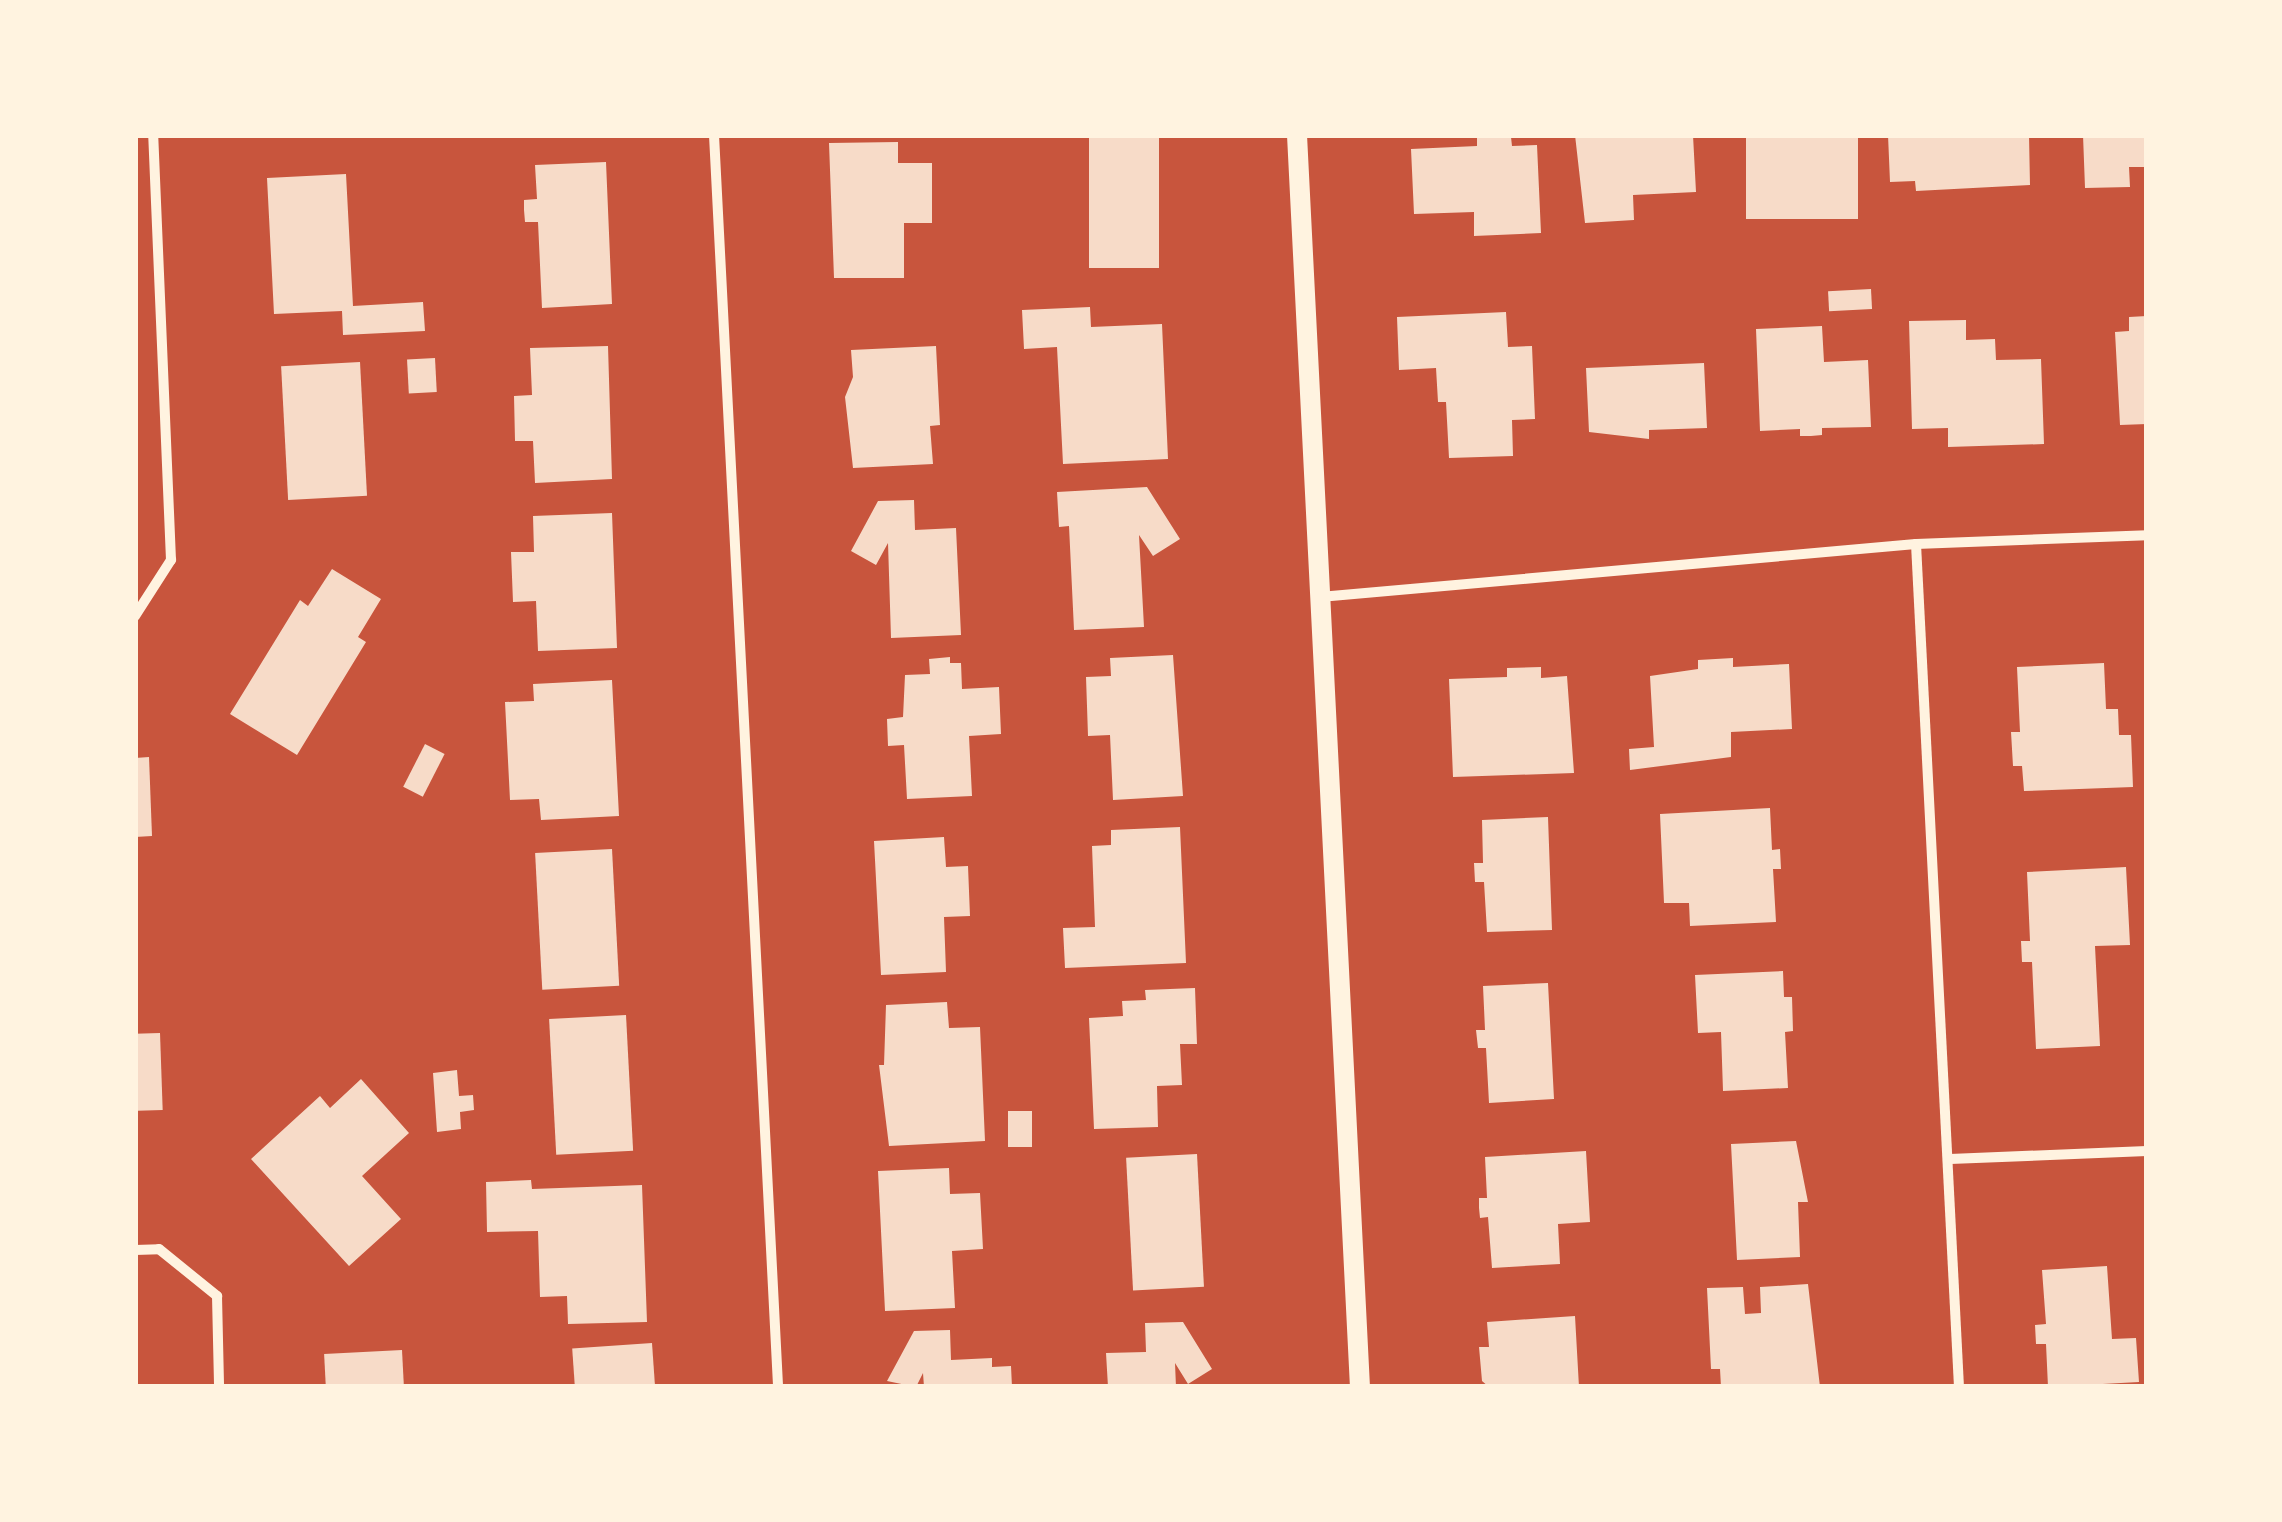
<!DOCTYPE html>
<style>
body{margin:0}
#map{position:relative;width:2282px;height:1522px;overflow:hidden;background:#c8553d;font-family:"PT Sans",sans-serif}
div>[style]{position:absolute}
.building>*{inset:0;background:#f7dbc8;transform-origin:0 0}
.minor>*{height:10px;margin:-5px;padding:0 5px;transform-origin:5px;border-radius:5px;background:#fff3e0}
.secondary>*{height:20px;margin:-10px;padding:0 10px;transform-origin:10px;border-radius:10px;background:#fff3e0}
span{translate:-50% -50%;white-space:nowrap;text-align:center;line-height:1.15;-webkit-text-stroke:8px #fff3e0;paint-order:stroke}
.frame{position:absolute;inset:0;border:138px solid #fff3e0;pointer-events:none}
</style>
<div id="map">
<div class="building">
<div style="left:1089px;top:135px;width:70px;height:133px"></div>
<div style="clip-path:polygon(1575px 135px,1693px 135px,1696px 192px,1633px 195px,1634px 220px,1585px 223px)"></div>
<div style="left:1746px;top:135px;width:112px;height:84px"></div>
<div style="clip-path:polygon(1888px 135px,2029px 135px,2030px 185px,1916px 191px,1915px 181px,1890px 182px)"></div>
<div style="clip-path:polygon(2083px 135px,2147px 135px,2147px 167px,2129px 167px,2130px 187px,2085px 188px)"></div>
<div style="clip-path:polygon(1511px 137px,1512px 146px,1537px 145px,1541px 233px,1474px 236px,1474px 212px,1414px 214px,1411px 149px,1477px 146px,1477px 138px)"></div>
<div style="clip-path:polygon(898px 142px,898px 163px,932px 163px,932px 223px,904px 223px,904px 278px,834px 278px,829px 143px)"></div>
<div style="clip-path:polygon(606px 162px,612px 304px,542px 308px,538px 222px,525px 222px,524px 210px,524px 200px,537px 199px,535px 165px)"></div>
<div style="clip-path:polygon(346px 174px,353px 306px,423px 302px,425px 331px,343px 335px,342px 311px,274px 314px,267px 178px)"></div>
<div style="left:1871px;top:289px;width:20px;height:43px;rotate:87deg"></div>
<div style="clip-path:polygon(1090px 307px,1091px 327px,1162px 324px,1168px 459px,1063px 464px,1057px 347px,1024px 349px,1022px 310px)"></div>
<div style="clip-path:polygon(1506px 312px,1508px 347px,1532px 346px,1535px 419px,1512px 420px,1513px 456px,1449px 458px,1446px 402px,1438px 402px,1436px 368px,1399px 370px,1397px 317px)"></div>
<div style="clip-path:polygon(2147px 316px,2147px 424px,2120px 425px,2115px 332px,2129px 331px,2129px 317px)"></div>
<div style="clip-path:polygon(1966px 320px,1966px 340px,1995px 339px,1996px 360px,2041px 359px,2044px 444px,1948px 447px,1948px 428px,1912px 429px,1909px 321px)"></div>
<div style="clip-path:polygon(1822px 326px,1824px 362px,1868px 360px,1871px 427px,1822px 428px,1822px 435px,1811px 436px,1800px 436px,1800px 429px,1760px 431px,1756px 329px)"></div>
<div style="clip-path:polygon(608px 346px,612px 479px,535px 483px,533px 441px,515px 441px,514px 396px,532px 395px,530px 348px)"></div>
<div style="clip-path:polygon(936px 346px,940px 425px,930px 426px,933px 464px,853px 468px,845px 397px,853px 377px,851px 350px)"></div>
<div style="left:435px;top:358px;width:34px;height:28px;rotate:87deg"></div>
<div style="left:360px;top:362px;width:134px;height:79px;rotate:87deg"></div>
<div style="clip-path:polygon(1704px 363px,1707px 428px,1649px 430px,1649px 439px,1589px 432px,1586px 368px)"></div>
<div style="clip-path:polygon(1147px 487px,1180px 539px,1153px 556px,1139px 535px,1144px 627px,1074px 630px,1069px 526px,1059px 527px,1057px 492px)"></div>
<div style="clip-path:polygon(914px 500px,915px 530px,956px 528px,961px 635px,891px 638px,888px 543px,876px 565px,851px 551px,878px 501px)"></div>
<div style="clip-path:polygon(612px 513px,617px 648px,538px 651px,536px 601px,513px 602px,511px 552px,534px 552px,533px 516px)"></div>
<div style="clip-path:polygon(332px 569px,381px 599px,358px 637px,366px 642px,297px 755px,230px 714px,300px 600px,308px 606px)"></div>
<div style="clip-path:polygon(1173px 655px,1183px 796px,1113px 800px,1110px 735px,1088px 736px,1086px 677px,1111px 676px,1110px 658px)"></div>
<div style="clip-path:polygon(950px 657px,950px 663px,961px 663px,962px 689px,999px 687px,1001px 734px,969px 736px,972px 796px,907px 799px,904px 745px,888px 746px,887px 719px,903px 717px,905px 675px,930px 674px,929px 659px)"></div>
<div style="clip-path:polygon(1733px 658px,1733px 667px,1789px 664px,1792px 729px,1731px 732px,1731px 757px,1630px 770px,1629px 749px,1654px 747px,1650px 676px,1698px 669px,1698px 660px)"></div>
<div style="clip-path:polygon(2104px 663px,2106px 709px,2118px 709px,2119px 735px,2131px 735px,2133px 787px,2024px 791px,2022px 766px,2013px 766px,2011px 732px,2020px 732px,2017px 667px)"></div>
<div style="clip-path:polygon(1541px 667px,1541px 678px,1567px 676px,1574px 773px,1453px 777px,1449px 679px,1507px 677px,1507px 668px)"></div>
<div style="clip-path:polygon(612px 680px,619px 816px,541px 820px,539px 799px,510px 800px,505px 702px,534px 701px,533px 684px)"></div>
<div style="left:425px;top:744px;width:22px;height:48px;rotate:27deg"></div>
<div style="clip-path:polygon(149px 757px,152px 836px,135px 837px,135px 758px)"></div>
<div style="clip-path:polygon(1770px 808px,1772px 850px,1780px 849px,1781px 869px,1773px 869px,1776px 922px,1690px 926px,1689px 903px,1664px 903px,1660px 814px)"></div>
<div style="clip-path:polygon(1548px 817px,1552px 930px,1487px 932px,1484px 882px,1475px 882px,1474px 863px,1483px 863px,1482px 820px)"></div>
<div style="clip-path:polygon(1180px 827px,1186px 963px,1065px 968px,1063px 928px,1095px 927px,1092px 846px,1111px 845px,1111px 830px)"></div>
<div style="clip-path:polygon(944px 837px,946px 867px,968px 866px,970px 916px,944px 917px,946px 972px,881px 975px,874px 841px)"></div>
<div style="left:612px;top:849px;width:137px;height:77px;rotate:87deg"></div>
<div style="clip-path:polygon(2126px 867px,2130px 945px,2095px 946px,2100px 1046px,2036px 1049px,2032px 962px,2022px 962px,2021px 941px,2030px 941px,2027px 872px)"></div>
<div style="clip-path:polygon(1783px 971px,1784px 997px,1792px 997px,1793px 1031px,1785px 1032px,1788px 1088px,1723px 1091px,1721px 1032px,1698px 1033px,1695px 975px)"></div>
<div style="clip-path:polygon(1548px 983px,1554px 1099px,1489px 1103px,1486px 1048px,1478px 1048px,1476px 1030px,1485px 1030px,1483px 986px)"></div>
<div style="clip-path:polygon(1195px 988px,1197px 1044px,1180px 1044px,1182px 1085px,1157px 1086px,1158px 1127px,1094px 1129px,1089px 1018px,1123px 1016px,1122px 1001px,1146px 1000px,1145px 990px)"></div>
<div style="clip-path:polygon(947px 1002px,949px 1028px,980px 1027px,985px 1141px,889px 1146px,879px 1065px,884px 1065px,886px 1005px)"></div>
<div style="left:626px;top:1015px;width:136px;height:77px;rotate:87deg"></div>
<div style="left:160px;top:1033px;width:77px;height:25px;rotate:88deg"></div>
<div style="clip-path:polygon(457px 1070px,459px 1096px,473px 1095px,474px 1110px,460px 1112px,461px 1129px,437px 1132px,433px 1073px)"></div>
<div style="clip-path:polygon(361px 1079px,409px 1133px,362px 1176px,401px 1219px,349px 1266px,251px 1159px,320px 1096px,330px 1108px)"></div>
<div style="left:1008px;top:1111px;width:24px;height:36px"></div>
<div style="clip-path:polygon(1796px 1141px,1808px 1202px,1798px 1202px,1800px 1257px,1737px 1260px,1731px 1144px)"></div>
<div style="clip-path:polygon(1586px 1151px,1590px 1222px,1558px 1224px,1560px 1264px,1492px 1268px,1488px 1217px,1480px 1218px,1479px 1208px,1479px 1198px,1487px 1198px,1485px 1157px)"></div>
<div style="left:1197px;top:1154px;width:133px;height:71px;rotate:87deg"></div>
<div style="clip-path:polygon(949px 1168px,950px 1194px,980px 1193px,983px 1249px,952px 1251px,955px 1308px,885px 1311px,878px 1171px)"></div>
<div style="clip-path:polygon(531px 1180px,532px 1189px,642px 1185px,647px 1322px,568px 1324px,567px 1296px,540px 1297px,538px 1231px,487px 1232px,486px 1182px)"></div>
<div style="clip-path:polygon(2107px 1266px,2112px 1339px,2136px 1338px,2139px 1382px,2048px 1387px,2046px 1344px,2036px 1344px,2035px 1325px,2046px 1324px,2042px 1270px)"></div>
<div style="clip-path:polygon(1808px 1284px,1820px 1387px,1721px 1387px,1720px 1369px,1711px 1369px,1707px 1288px,1743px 1287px,1745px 1314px,1761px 1313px,1760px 1287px)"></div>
<div style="clip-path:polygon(1575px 1316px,1579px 1387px,1489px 1387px,1482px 1381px,1479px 1347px,1489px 1347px,1487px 1322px)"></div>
<div style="clip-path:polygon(1183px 1322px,1212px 1369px,1188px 1384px,1175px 1363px,1176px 1387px,1108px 1387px,1106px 1353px,1146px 1352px,1145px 1323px)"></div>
<div style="clip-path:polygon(950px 1330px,951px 1360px,992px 1358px,992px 1367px,1011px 1366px,1012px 1387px,924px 1387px,923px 1373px,916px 1387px,887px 1381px,914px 1331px)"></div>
<div style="left:652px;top:1343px;width:44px;height:80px;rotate:86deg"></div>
<div style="left:402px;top:1350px;width:37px;height:78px;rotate:87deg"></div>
</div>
<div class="minor">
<div style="left:714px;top:135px;width:1254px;rotate:87.07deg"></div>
<div style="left:1916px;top:544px;width:844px;rotate:87.08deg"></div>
<div style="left:1320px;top:597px;width:598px;rotate:-5.08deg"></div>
<div style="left:1916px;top:544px;width:231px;rotate:-2.2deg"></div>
<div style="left:135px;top:616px;width:67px;rotate:-57.3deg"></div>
<div style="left:171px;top:560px;width:425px;rotate:-92.4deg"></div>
<div style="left:1950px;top:1159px;width:197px;rotate:-2.3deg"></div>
<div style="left:135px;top:1250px;width:24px;rotate:-2deg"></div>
<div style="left:159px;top:1249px;width:75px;rotate:39deg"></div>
<div style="left:217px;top:1296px;width:91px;rotate:88.7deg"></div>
</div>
<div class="secondary">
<div style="left:1297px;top:135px;width:1254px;rotate:87.12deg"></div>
</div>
<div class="frame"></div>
</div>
